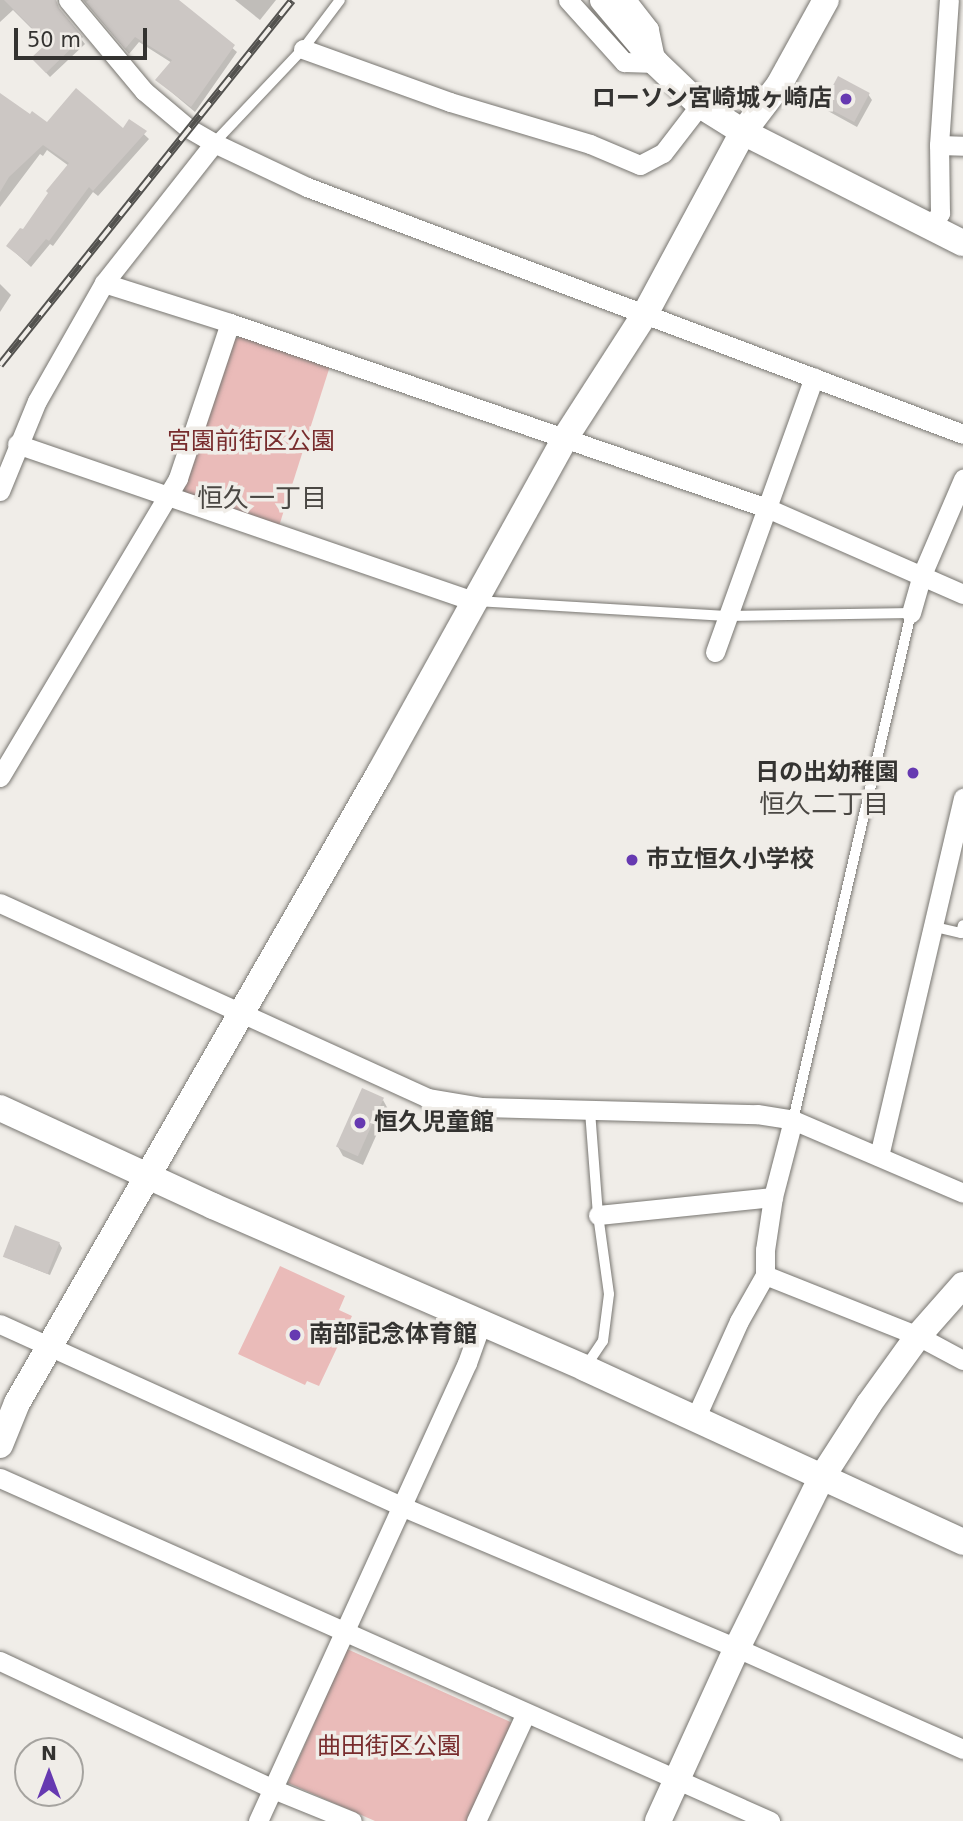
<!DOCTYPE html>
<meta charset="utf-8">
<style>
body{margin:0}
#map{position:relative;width:963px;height:1821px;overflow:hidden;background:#f0ede8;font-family:"DejaVu Sans","Noto Sans JP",sans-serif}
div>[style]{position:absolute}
.green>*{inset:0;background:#eabbb9}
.shadow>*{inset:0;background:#0003}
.building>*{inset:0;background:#ccc7c4;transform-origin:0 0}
.roads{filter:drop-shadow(0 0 2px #787671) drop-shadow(0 0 2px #787671)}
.lane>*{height:10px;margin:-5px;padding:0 5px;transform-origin:5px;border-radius:5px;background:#fff}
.street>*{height:19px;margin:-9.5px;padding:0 9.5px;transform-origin:9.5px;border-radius:9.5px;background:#fff}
.secondary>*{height:26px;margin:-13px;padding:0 13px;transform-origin:13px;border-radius:13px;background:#fff}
.rail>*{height:8px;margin-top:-4px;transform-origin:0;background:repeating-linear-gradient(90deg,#f0ede8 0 16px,#53524f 0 32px);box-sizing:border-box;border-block:2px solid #53524f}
.dots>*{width:19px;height:19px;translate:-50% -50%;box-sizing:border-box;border:4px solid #f0ede8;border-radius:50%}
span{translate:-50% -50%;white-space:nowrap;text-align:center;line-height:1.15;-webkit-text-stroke:7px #f0ede8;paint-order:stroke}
.poi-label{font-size:24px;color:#343331;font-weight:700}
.right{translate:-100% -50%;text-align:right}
.left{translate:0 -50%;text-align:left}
.park-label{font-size:24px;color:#782c2d}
.neighbourhood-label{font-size:26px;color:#4a4743}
.north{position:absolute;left:14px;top:1737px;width:70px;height:70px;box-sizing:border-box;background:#f0ede8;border:2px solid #a5a39f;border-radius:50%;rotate:0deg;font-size:19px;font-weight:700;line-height:28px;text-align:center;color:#343331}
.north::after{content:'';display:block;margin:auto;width:24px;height:32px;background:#6639b1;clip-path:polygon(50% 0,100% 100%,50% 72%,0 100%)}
.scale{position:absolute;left:14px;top:28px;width:133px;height:32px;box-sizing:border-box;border:4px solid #343331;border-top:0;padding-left:9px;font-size:21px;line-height:24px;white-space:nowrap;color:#343331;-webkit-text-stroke:5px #f0ede8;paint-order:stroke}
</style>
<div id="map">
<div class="green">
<div style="clip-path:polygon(241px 337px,330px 366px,279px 526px,187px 495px,182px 489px,231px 340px)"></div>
<div style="clip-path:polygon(280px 1266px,345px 1296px,339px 1310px,352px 1316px,319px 1386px,307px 1381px,305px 1385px,238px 1354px)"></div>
<div style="clip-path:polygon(347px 1649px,515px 1724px,469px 1821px,375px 1821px,288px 1783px)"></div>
</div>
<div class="shadow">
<div style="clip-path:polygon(0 0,55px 0,60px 12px,85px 44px,50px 77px,33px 59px,48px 45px,13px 10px,0 22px)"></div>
<div style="clip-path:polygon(83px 0,176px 0,237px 52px,195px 112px,157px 80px,172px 63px,139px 42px,129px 54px)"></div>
<div style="clip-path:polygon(235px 0,276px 0,260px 20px)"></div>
<div style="clip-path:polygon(868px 94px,872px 100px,857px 127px,828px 111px,825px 105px)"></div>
<div style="clip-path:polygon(0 95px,30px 116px,47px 124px,123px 130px,130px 121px,149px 139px,98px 196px,93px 192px,53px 246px,50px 244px,31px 267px,8px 246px,23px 232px,69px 166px,47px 150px,43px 156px,40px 154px,0 207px)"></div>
<div style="clip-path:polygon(0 284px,11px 295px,0 312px)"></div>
<div style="clip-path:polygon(383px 1100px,388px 1109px,363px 1165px,343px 1156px,338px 1147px)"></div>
<div style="clip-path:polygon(59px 1243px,62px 1248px,50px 1275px,5px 1257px)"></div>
</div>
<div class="building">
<div style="clip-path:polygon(4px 0,56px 0,59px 8px,83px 37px,46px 73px,31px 58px,47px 43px)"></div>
<div style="clip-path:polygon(89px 0,179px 0,235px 45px,191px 107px,155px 80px,172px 60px,135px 37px,125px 49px,86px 2px)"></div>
<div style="left:838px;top:76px;width:36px;height:33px;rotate:28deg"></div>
<div style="clip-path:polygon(76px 88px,123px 128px,129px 119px,147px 131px,93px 191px,89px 187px,49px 241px,46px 239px,27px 262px,6px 246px,20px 228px,23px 229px,48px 193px,46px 191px,69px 163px,43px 145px,9px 177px,0 192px,0 93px,30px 114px,32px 111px,47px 122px)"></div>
<div style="left:362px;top:1088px;width:24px;height:64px;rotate:24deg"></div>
<div style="left:15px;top:1225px;width:48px;height:34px;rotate:21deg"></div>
</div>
<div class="roads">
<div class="lane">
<div style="left:214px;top:143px;width:129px;rotate:-46.6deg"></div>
<div style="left:303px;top:49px;width:61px;rotate:-52.9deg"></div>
<div style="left:476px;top:601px;width:251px;rotate:3.4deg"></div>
<div style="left:727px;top:616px;width:184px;rotate:-0.9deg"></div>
<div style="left:911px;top:613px;width:521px;rotate:103.1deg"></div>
<div style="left:935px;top:927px;width:27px;rotate:13deg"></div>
<div style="left:961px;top:933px;width:8px;rotate:-76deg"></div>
<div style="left:586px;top:1366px;width:30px;rotate:-56deg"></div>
<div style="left:603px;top:1341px;width:47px;rotate:-82.7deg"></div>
<div style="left:609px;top:1294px;width:80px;rotate:-97.9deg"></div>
<div style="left:598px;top:1215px;width:104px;rotate:-94.4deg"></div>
</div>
<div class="street">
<div style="left:68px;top:0;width:119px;rotate:50.1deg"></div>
<div style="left:144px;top:91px;width:57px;rotate:40.1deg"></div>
<div style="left:188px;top:128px;width:30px;rotate:30deg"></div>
<div style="left:214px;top:143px;width:103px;rotate:25.3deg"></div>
<div style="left:307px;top:187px;width:701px;rotate:20.63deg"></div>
<div style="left:568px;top:0;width:84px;rotate:47.9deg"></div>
<div style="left:624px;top:62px;width:32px;rotate:2deg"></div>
<div style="left:656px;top:63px;width:35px;rotate:-102deg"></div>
<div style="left:649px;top:29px;width:37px;rotate:-128deg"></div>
<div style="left:303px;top:49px;width:156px;rotate:19.8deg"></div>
<div style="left:450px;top:102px;width:146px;rotate:16.7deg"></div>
<div style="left:590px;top:144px;width:54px;rotate:22.8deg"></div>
<div style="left:640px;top:165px;width:26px;rotate:-28deg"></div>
<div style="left:663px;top:153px;width:61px;rotate:-52.4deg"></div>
<div style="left:939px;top:145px;width:24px;rotate:2deg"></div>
<div style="left:931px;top:227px;width:17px;rotate:-57deg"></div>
<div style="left:940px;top:213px;width:68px;rotate:-90.8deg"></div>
<div style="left:939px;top:145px;width:145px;rotate:-86.1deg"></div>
<div style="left:104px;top:283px;width:132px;rotate:17.6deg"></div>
<div style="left:230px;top:323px;width:568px;rotate:19.01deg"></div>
<div style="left:767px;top:508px;width:214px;rotate:23.7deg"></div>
<div style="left:17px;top:444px;width:483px;rotate:19deg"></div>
<div style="left:0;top:491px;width:97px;rotate:-67.7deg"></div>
<div style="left:37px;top:401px;width:136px;rotate:-60.4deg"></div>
<div style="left:104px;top:283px;width:178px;rotate:-51.8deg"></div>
<div style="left:911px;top:613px;width:37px;rotate:-74deg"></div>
<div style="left:921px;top:577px;width:107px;rotate:-66.8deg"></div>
<div style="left:715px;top:652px;width:292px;rotate:-70.2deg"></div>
<div style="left:0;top:777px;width:348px;rotate:-59.2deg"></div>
<div style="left:178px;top:478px;width:163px;rotate:-71.5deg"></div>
<div style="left:0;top:903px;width:469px;rotate:24.5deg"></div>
<div style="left:427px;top:1098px;width:56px;rotate:9.3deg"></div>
<div style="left:482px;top:1107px;width:275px;rotate:1.5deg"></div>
<div style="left:757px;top:1114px;width:36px;rotate:9deg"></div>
<div style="left:793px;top:1120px;width:185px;rotate:23.2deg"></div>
<div style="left:879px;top:1156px;width:368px;rotate:-76.8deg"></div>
<div style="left:598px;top:1215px;width:176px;rotate:-5.9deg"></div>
<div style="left:765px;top:1275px;width:165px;rotate:21.7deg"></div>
<div style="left:918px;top:1336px;width:51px;rotate:28.1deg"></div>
<div style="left:0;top:1324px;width:443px;rotate:24.4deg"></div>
<div style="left:403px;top:1507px;width:363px;rotate:22.9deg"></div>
<div style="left:737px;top:1648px;width:248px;rotate:24.1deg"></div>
<div style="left:695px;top:1419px;width:107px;rotate:-65.8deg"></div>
<div style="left:739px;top:1321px;width:53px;rotate:-60.5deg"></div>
<div style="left:765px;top:1275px;width:25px;rotate:-90deg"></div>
<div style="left:765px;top:1250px;width:54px;rotate:-81.4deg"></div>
<div style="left:773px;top:1197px;width:80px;rotate:-75.4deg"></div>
<div style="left:0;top:1478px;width:843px;rotate:24.01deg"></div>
<div style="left:0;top:1661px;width:302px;rotate:25.1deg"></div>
<div style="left:273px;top:1789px;width:85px;rotate:22.1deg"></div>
<div style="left:258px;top:1821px;width:503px;rotate:-65.47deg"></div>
<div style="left:467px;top:1363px;width:41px;rotate:-70.3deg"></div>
<div style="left:476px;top:1821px;width:119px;rotate:-65.2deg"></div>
</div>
<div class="secondary">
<div style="left:603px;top:0;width:82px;rotate:49.9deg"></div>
<div style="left:656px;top:63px;width:61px;rotate:43.7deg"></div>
<div style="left:700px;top:105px;width:51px;rotate:32.1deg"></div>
<div style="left:743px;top:132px;width:246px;rotate:26.8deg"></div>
<div style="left:0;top:1108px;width:234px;rotate:24.7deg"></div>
<div style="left:213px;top:1206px;width:406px;rotate:23.5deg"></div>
<div style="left:585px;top:1368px;width:416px;rotate:24.7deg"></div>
<div style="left:0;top:1445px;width:45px;rotate:-68deg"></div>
<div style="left:17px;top:1403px;width:726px;rotate:-60.08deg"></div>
<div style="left:379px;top:774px;width:384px;rotate:-61deg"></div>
<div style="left:565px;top:438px;width:148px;rotate:-57.2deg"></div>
<div style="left:645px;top:314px;width:207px;rotate:-61.7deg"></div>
<div style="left:743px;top:132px;width:59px;rotate:-52.5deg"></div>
<div style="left:779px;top:85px;width:97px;rotate:-61.1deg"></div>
<div style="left:658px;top:1821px;width:190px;rotate:-65.5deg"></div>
<div style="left:737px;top:1648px;width:191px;rotate:-63.6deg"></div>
<div style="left:822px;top:1477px;width:87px;rotate:-57.2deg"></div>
<div style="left:869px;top:1404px;width:84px;rotate:-54.2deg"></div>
<div style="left:918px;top:1336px;width:68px;rotate:-48.6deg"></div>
</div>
</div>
<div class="rail">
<div style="left:0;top:365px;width:467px;rotate:-51.3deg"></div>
</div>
<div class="dots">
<div style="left:846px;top:99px;background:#6639b1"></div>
<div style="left:913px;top:773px;background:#6639b1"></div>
<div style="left:632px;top:860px;background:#6639b1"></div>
<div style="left:360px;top:1123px;background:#6639b1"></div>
<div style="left:295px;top:1335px;background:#6639b1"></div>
</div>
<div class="poi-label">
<span class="right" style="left:832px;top:99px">ローソン宮崎城ヶ崎店</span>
<span class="right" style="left:899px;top:773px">日の出幼稚園</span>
<span class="left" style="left:646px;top:860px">市立恒久小学校</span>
<span class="left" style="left:374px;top:1123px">恒久児童館</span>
<span class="left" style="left:309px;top:1335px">南部記念体育館</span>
</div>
<div class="park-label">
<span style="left:251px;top:442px">宮園前街区公園</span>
<span style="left:389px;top:1747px">曲田街区公園</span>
</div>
<div class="neighbourhood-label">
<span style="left:262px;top:499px">恒久一丁目</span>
<span style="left:824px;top:805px">恒久二丁目</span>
</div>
<div class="north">N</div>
<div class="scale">50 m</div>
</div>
